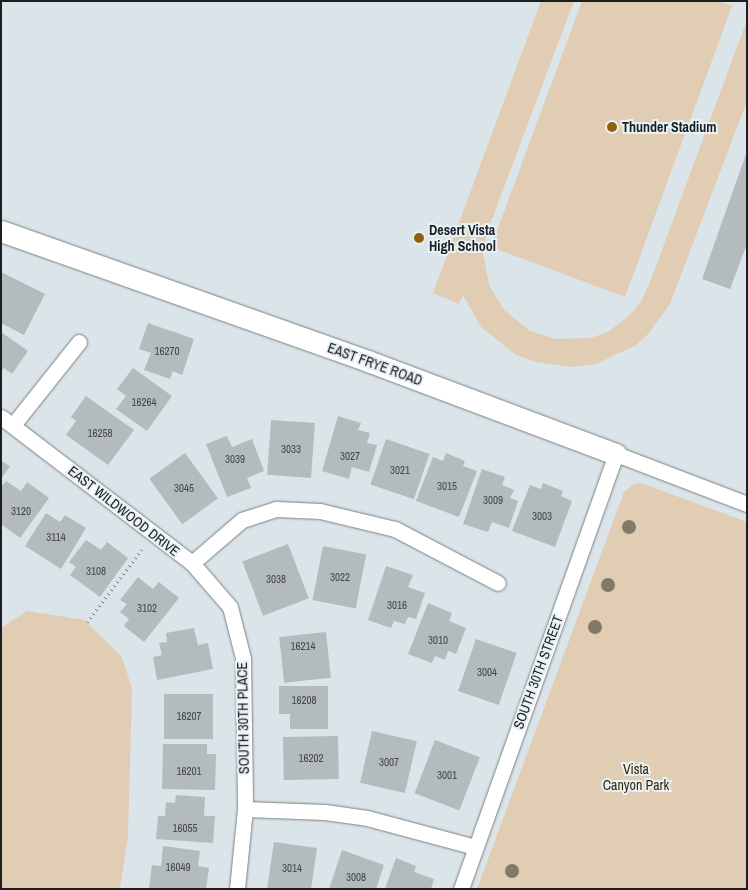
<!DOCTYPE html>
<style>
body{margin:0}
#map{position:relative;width:748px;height:890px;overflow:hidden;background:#dbe4e8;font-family:"Archivo Narrow",sans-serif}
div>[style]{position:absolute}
.green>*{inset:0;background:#e0cdb3}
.building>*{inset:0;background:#b3bbbf;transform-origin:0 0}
.path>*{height:3px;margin-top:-1.5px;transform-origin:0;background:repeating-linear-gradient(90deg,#7d8386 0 1px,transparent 0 5px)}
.roads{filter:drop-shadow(0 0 1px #7a8185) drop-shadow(0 0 1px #7a8185)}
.street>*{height:15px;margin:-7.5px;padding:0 7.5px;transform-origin:7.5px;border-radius:7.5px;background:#fff}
.secondary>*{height:21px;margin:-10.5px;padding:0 10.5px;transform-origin:10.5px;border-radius:10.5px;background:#fff}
.trees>*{width:14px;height:14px;margin:-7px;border-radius:50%;background:#827a68}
.dots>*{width:14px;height:14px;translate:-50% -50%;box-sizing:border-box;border:2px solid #e8f1f5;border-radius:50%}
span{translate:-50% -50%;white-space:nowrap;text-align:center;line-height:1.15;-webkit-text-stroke:4px #e8f1f5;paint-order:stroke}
.number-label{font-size:11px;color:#424648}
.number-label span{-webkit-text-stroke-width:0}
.poi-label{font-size:14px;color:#1c1f21;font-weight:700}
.left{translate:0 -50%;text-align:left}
.street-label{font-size:14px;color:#1c1f21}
.park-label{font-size:14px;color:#3a2400}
.frame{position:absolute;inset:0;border:2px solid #1c1f21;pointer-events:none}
</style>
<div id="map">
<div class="green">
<div style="clip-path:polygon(541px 1px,574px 1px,489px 227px,483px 253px,489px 285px,504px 310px,530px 331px,556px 339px,591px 338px,608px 332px,629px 316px,640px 303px,649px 285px,747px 20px,747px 101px,670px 304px,648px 334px,636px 345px,596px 364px,572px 367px,536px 362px,516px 355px,481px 327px,463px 295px,459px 304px,433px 293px)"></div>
<div style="clip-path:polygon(582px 1px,718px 1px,732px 6px,625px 297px,491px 247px)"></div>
<div style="clip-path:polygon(641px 483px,747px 522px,747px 889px,477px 889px,624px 492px,634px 484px)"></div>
<div style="clip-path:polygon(27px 611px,84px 620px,122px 657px,132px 689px,128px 835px,120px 889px,1px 889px,1px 628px)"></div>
</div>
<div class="building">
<div style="clip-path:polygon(746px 154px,747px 244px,730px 289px,702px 279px)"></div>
<div style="clip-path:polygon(1px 272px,45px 294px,24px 335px,1px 323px)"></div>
<div style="clip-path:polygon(148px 323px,194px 339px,182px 375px,173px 371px,170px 379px,144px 370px,151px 353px,139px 349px)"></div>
<div style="clip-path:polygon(1px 332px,28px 351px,12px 374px,4px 368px,1px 371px)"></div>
<div style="clip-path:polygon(133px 368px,172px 396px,147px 431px,116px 409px,126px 396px,117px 389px)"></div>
<div style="clip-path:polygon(86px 396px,134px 430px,108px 465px,66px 435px,76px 421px,71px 417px)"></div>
<div style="clip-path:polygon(338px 416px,361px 423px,358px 430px,370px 433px,367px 443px,377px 445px,369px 472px,352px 467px,349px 479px,322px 471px)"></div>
<div style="left:271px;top:420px;width:44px;height:55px;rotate:4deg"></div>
<div style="clip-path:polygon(227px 436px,232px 447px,252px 439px,264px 471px,247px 478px,251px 488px,227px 497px,206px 444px)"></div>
<div style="left:386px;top:439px;width:46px;height:48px;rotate:19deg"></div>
<div style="left:185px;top:453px;width:56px;height:44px;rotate:54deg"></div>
<div style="clip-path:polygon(446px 453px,465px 461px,463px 466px,477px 471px,459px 517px,416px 501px,433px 457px,443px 461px)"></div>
<div style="clip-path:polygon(1px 461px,10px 466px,1px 479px)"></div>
<div style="clip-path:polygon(482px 469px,505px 477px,502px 485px,514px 490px,510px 498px,518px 501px,509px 528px,492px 522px,488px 532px,463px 524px)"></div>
<div style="clip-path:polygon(6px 481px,21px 491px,27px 482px,49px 498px,20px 538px,1px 524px,1px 487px)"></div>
<div style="clip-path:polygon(543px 483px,563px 491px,561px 496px,572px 501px,555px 547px,512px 531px,530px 485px,541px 489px)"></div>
<div style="clip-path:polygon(46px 513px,60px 522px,65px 515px,86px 528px,61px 569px,25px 546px)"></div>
<div style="clip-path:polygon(86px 540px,101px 550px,107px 542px,128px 558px,100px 597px,70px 575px,76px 567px,69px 562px)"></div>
<div style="left:288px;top:544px;width:58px;height:49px;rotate:69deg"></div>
<div style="left:323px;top:546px;width:44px;height:55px;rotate:11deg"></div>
<div style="clip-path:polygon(386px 566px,413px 575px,408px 587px,425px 593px,416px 619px,408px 617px,405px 624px,394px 621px,391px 628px,368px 620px)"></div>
<div style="clip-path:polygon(138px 577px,153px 589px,159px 582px,179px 598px,144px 642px,124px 626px,129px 619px,120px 612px,127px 604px,120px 600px)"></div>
<div style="clip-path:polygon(428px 603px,452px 613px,449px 621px,466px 628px,456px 654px,448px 651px,445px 660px,435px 656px,432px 663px,408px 654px)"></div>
<div style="clip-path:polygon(194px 628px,198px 645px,208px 643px,213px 669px,157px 680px,153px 657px,162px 655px,159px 643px,167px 642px,166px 633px)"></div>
<div style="left:326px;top:632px;width:46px;height:47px;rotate:84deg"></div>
<div style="left:476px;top:639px;width:43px;height:55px;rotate:19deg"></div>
<div style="clip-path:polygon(279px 686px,328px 686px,328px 729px,290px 729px,290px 714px,279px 714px)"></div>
<div style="left:164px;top:694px;width:49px;height:45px"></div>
<div style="left:372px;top:731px;width:46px;height:53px;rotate:13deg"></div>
<div style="left:338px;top:736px;width:43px;height:55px;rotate:89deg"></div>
<div style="left:435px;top:740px;width:48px;height:57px;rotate:21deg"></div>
<div style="clip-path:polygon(163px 744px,207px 744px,207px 754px,216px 754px,215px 790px,162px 789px)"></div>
<div style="clip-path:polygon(176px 795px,205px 797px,204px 816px,215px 816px,213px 843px,156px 839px,158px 816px,165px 816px,166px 802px,175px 803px)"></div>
<div style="clip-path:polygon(274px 842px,317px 848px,311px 889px,267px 889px)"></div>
<div style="clip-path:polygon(163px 846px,200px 851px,198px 866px,209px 868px,206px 889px,149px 888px,152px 865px,161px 866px)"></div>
<div style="clip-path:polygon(342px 850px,384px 865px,376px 889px,329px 889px)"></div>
<div style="clip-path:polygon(396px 858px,416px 866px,414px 872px,434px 879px,431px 889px,385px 889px)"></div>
</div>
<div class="path">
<div style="left:87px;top:622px;width:91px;rotate:-53deg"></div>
</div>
<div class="roads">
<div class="street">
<div style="left:1px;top:417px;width:240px;rotate:37.4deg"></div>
<div style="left:192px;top:563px;width:58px;rotate:49.2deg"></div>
<div style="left:230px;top:607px;width:53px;rotate:75.7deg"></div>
<div style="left:243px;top:658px;width:151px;rotate:89.2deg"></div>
<div style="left:245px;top:809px;width:80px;rotate:95.7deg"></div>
<div style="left:13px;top:425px;width:106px;rotate:-51.5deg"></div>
<div style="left:192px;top:563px;width:66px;rotate:-40.7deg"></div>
<div style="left:242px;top:520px;width:36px;rotate:-18deg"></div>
<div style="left:276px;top:509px;width:44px;rotate:2.6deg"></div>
<div style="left:320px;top:511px;width:77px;rotate:13.5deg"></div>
<div style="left:395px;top:529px;width:116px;rotate:27.7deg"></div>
<div style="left:245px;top:809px;width:80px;rotate:2.1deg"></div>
<div style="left:325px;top:812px;width:42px;rotate:8.1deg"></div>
<div style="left:367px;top:818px;width:112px;rotate:15deg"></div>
<div style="left:461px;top:889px;width:462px;rotate:-70.4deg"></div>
<div style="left:616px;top:454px;width:140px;rotate:20.9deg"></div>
</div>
<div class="secondary">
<div style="left:1px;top:231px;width:389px;rotate:19.5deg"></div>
<div style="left:368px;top:361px;width:265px;rotate:20.6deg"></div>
</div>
</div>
<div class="trees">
<div style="left:629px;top:527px"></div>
<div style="left:608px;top:585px"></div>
<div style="left:595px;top:627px"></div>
<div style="left:512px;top:871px"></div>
</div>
<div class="dots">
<div style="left:612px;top:127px;background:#8e6108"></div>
<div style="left:419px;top:238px;background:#8e6108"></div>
</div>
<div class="number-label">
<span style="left:167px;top:351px">16270</span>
<span style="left:144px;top:402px">16264</span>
<span style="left:100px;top:433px">16258</span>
<span style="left:291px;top:449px">3033</span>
<span style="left:350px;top:456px">3027</span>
<span style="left:235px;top:459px">3039</span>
<span style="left:400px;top:470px">3021</span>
<span style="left:447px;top:486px">3015</span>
<span style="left:184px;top:488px">3045</span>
<span style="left:493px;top:500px">3009</span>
<span style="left:21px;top:511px">3120</span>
<span style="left:542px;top:516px">3003</span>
<span style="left:56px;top:537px">3114</span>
<span style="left:96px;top:571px">3108</span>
<span style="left:340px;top:577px">3022</span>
<span style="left:276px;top:579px">3038</span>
<span style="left:397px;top:605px">3016</span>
<span style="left:147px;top:608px">3102</span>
<span style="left:438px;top:640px">3010</span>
<span style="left:303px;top:646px">16214</span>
<span style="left:487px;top:672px">3004</span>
<span style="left:304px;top:700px">16208</span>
<span style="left:189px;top:716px">16207</span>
<span style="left:311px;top:758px">16202</span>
<span style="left:389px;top:762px">3007</span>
<span style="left:189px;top:771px">16201</span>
<span style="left:447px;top:775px">3001</span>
<span style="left:185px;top:828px">16055</span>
<span style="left:178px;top:867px">16049</span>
<span style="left:292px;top:868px">3014</span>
<span style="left:356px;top:877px">3008</span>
</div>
<div class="poi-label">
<span class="left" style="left:622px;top:127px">Thunder Stadium</span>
<span class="left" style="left:429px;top:238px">Desert Vista<br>High School</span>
</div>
<div class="street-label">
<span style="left:375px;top:364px;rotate:20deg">EAST FRYE ROAD</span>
<span style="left:124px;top:511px;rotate:38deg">EAST WILDWOOD DRIVE</span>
<span style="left:538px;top:672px;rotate:-70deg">SOUTH 30TH STREET</span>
<span style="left:243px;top:718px;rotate:-91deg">SOUTH 30TH PLACE</span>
</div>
<div class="park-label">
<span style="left:636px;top:777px">Vista<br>Canyon Park</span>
</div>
<div class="frame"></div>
</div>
